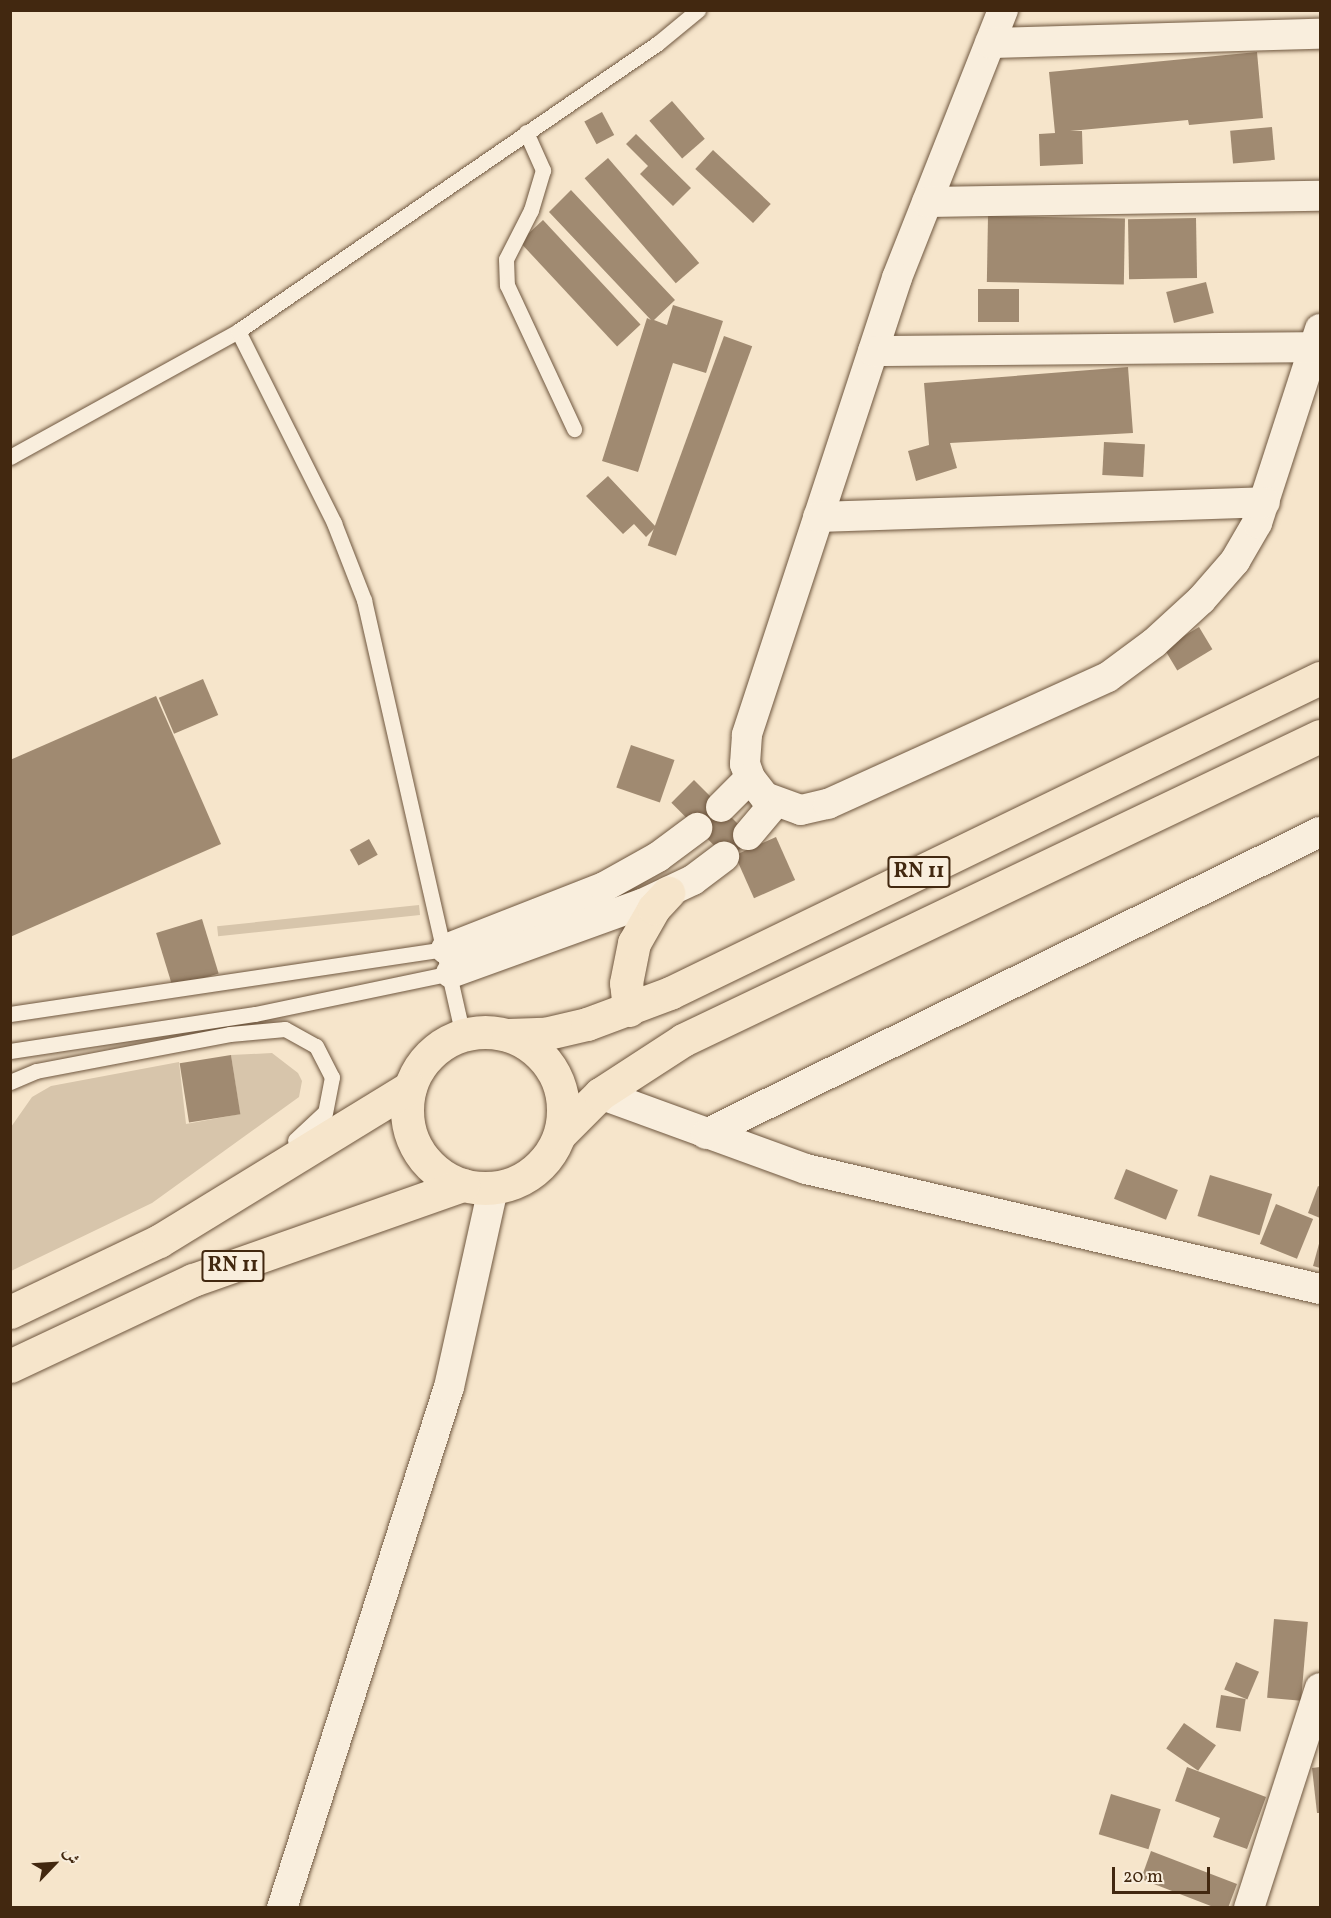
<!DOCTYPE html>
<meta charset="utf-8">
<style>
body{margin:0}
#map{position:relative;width:1331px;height:1918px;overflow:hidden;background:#f6e5cb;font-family:Vollkorn,Amiri,serif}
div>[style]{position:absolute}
.green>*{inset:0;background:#d7c5ab;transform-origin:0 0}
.building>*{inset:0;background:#a08a71;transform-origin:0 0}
.roads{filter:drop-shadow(0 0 2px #6f573f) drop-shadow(0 0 2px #6f573f)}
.lane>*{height:15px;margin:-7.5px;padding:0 7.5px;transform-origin:7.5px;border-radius:7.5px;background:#f9eedd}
.street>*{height:30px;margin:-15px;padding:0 15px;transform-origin:15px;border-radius:15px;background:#f9eedd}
.highway>*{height:33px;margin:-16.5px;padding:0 16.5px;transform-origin:16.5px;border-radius:16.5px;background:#f6e5cb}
.highway>.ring{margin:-16.5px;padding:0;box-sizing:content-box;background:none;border:33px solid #f6e5cb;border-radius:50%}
span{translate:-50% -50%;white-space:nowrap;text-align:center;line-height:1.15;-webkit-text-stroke:4.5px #f9eedd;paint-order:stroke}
.shield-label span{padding:2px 4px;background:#f9eedd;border:2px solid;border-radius:4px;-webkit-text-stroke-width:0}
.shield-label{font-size:21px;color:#422810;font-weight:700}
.frame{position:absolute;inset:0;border:12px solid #422810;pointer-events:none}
.north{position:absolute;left:24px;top:1834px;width:60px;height:60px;-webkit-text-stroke:4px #f9eedd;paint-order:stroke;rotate:65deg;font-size:16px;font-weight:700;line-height:24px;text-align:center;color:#422810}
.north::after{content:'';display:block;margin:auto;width:21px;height:27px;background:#422810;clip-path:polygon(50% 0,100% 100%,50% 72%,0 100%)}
.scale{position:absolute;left:1112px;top:1867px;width:98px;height:27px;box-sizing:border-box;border:3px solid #422810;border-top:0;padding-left:8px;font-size:18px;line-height:21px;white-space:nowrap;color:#422810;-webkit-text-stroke:4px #f9eedd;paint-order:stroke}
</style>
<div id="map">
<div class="green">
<div style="left:419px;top:905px;width:10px;height:203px;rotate:84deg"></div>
<div style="clip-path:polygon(272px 1053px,298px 1073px,302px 1081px,299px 1097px,152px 1203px,11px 1271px,11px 1127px,32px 1097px,51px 1086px,179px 1062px,186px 1124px,240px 1114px,231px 1055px)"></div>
</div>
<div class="building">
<div style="clip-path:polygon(1257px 52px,1263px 118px,1189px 125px,1188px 120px,1070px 131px,1082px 131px,1083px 164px,1040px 166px,1039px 134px,1055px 133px,1049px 72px)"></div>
<div style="left:672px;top:101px;width:50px;height:30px;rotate:49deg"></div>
<div style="left:602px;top:112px;width:26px;height:20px;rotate:62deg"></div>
<div style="left:1272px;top:127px;width:33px;height:42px;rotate:85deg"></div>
<div style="clip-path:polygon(636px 134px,691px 188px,673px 206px,640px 174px,648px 166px,626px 144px)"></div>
<div style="left:713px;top:150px;width:79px;height:26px;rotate:43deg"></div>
<div style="left:608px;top:158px;width:139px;height:31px;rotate:49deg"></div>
<div style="clip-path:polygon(571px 190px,675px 300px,654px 320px,667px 325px,673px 305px,723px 321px,706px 373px,673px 363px,638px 472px,602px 461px,647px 318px,651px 320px,549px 212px)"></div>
<div style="left:988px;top:216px;width:137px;height:66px;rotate:1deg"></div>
<div style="left:1196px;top:218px;width:60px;height:68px;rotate:89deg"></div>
<div style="left:543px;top:220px;width:143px;height:32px;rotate:47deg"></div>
<div style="left:1206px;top:282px;width:32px;height:41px;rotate:76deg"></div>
<div style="left:978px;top:289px;width:41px;height:33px"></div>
<div style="left:724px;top:336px;width:30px;height:223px;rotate:20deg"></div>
<div style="clip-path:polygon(1128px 367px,1133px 433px,950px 443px,957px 468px,916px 481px,908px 451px,929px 445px,924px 383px)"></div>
<div style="left:1104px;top:442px;width:41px;height:33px;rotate:3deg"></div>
<div style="clip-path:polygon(608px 476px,656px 527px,646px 537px,634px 524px,623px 534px,586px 496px)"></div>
<div style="left:1199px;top:627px;width:26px;height:41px;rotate:59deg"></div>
<div style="left:203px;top:679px;width:39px;height:48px;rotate:67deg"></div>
<div style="clip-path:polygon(156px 696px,221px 844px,10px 937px,10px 760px)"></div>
<div style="left:631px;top:745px;width:46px;height:45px;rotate:19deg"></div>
<div style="left:694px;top:780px;width:81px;height:32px;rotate:45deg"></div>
<div style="left:776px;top:837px;width:47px;height:45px;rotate:66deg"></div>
<div style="left:369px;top:839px;width:18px;height:22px;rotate:61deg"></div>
<div style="left:202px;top:919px;width:57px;height:48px;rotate:73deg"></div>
<div style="left:231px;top:1055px;width:60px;height:52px;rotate:81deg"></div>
<div style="left:1126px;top:1169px;width:56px;height:32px;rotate:22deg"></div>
<div style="left:1210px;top:1175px;width:65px;height:43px;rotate:17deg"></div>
<div style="clip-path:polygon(1318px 1186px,1320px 1187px,1320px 1218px,1308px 1213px)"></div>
<div style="left:1276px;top:1204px;width:40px;height:43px;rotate:22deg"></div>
<div style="clip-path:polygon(1320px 1240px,1320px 1268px,1313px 1266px)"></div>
<div style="left:1274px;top:1619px;width:34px;height:79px;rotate:5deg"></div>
<div style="left:1236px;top:1662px;width:25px;height:30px;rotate:23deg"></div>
<div style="left:1221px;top:1695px;width:25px;height:33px;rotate:9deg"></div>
<div style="left:1184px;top:1723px;width:39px;height:31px;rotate:35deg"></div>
<div style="clip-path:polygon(1187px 1767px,1266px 1797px,1247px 1849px,1213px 1837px,1220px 1818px,1175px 1801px)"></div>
<div style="clip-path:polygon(1320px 1767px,1320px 1813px,1317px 1813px,1312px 1768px)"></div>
<div style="left:1111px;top:1794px;width:52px;height:42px;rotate:17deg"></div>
<div style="clip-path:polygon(1151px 1851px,1237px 1884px,1228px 1908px,1216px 1908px,1141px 1879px)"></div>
</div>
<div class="roads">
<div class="lane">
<div style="left:526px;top:132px;width:42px;rotate:65.9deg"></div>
<div style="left:543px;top:170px;width:42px;rotate:106.7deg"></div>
<div style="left:531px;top:210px;width:55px;rotate:117deg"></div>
<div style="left:506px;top:259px;width:26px;rotate:88deg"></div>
<div style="left:507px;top:285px;width:159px;rotate:65deg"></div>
<div style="left:238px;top:331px;width:509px;rotate:-34.44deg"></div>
<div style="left:658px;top:43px;width:52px;rotate:-39.5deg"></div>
<div style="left:10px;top:457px;width:260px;rotate:-28.9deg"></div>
<div style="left:238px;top:331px;width:215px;rotate:63.4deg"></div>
<div style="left:334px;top:523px;width:83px;rotate:68.7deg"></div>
<div style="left:364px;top:600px;width:445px;rotate:77.2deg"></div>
<div style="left:10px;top:1014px;width:441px;rotate:-8.5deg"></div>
<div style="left:10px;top:1051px;width:248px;rotate:-8.6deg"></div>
<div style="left:255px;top:1014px;width:200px;rotate:-11.8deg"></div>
<div style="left:10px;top:1082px;width:28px;rotate:-23deg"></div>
<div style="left:36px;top:1071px;width:197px;rotate:-10.8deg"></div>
<div style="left:230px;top:1034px;width:55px;rotate:-5.2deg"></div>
<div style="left:285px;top:1029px;width:35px;rotate:29deg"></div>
<div style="left:316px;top:1046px;width:35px;rotate:63deg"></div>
<div style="left:332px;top:1077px;width:36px;rotate:101deg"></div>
<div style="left:325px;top:1112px;width:41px;rotate:137deg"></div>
</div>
<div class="street">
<div style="left:1003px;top:10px;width:288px;rotate:111.6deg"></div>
<div style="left:897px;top:278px;width:481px;rotate:108.2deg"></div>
<div style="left:747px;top:735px;width:29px;rotate:94deg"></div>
<div style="left:745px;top:764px;width:15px;rotate:70deg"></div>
<div style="left:750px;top:778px;width:24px;rotate:52deg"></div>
<div style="left:765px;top:797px;width:38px;rotate:20deg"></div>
<div style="left:801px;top:810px;width:28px;rotate:-13deg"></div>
<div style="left:828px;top:804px;width:307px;rotate:-24.4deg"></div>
<div style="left:1108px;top:677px;width:57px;rotate:-36.5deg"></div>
<div style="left:1154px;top:643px;width:64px;rotate:-42.5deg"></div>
<div style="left:1201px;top:600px;width:52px;rotate:-48.9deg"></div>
<div style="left:1235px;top:561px;width:44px;rotate:-59.9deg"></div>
<div style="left:1257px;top:523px;width:204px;rotate:-72deg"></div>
<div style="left:990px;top:43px;width:330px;rotate:-1.6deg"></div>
<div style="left:927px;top:202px;width:393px;rotate:-0.9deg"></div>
<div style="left:873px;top:351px;width:442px;rotate:-0.5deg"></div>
<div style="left:818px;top:517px;width:447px;rotate:-1.9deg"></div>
<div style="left:721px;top:807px;width:41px;rotate:-45deg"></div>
<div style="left:748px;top:835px;width:42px;rotate:-49.8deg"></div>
<div style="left:446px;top:949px;width:170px;rotate:-21.4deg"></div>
<div style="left:604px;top:887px;width:62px;rotate:-29.1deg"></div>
<div style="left:658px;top:857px;width:49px;rotate:-36.6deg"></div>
<div style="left:451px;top:973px;width:203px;rotate:-19.9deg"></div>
<div style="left:642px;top:904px;width:56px;rotate:-25.2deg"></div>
<div style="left:693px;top:880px;width:39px;rotate:-37deg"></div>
<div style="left:600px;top:1094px;width:219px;rotate:20deg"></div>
<div style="left:806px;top:1169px;width:528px;rotate:13.14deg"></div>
<div style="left:706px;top:1134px;width:684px;rotate:-26.19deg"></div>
<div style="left:282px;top:1908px;width:547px;rotate:-72.23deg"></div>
<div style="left:449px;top:1387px;width:204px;rotate:-77.5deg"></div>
<div style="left:1249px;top:1908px;width:231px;rotate:-72.1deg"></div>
</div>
<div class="highway">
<div style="left:629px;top:1010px;width:27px;rotate:-96deg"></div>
<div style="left:626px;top:983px;width:41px;rotate:-78.7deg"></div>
<div style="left:634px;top:943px;width:40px;rotate:-60.3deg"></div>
<div style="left:654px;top:908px;width:21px;rotate:-47deg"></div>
<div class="ring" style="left:407px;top:1032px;width:123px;height:123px"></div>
<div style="left:508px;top:1035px;width:36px;rotate:-2deg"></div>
<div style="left:544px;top:1034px;width:44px;rotate:-13.1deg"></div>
<div style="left:587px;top:1024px;width:89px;rotate:-20.5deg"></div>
<div style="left:670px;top:993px;width:722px;rotate:-25.86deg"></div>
<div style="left:561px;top:1133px;width:55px;rotate:-45deg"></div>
<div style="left:600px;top:1094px;width:99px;rotate:-33deg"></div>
<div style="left:683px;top:1040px;width:706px;rotate:-25.51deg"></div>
<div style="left:10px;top:1312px;width:165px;rotate:-25.5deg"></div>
<div style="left:159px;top:1241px;width:294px;rotate:-31.5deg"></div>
<div style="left:10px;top:1366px;width:202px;rotate:-25.2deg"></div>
<div style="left:193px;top:1280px;width:286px;rotate:-19.4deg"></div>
</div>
</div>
<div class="shield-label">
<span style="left:919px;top:872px">RN 11</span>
<span style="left:233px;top:1266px">RN 11</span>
</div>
<div class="frame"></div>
<div class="north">ش</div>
<div class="scale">20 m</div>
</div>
